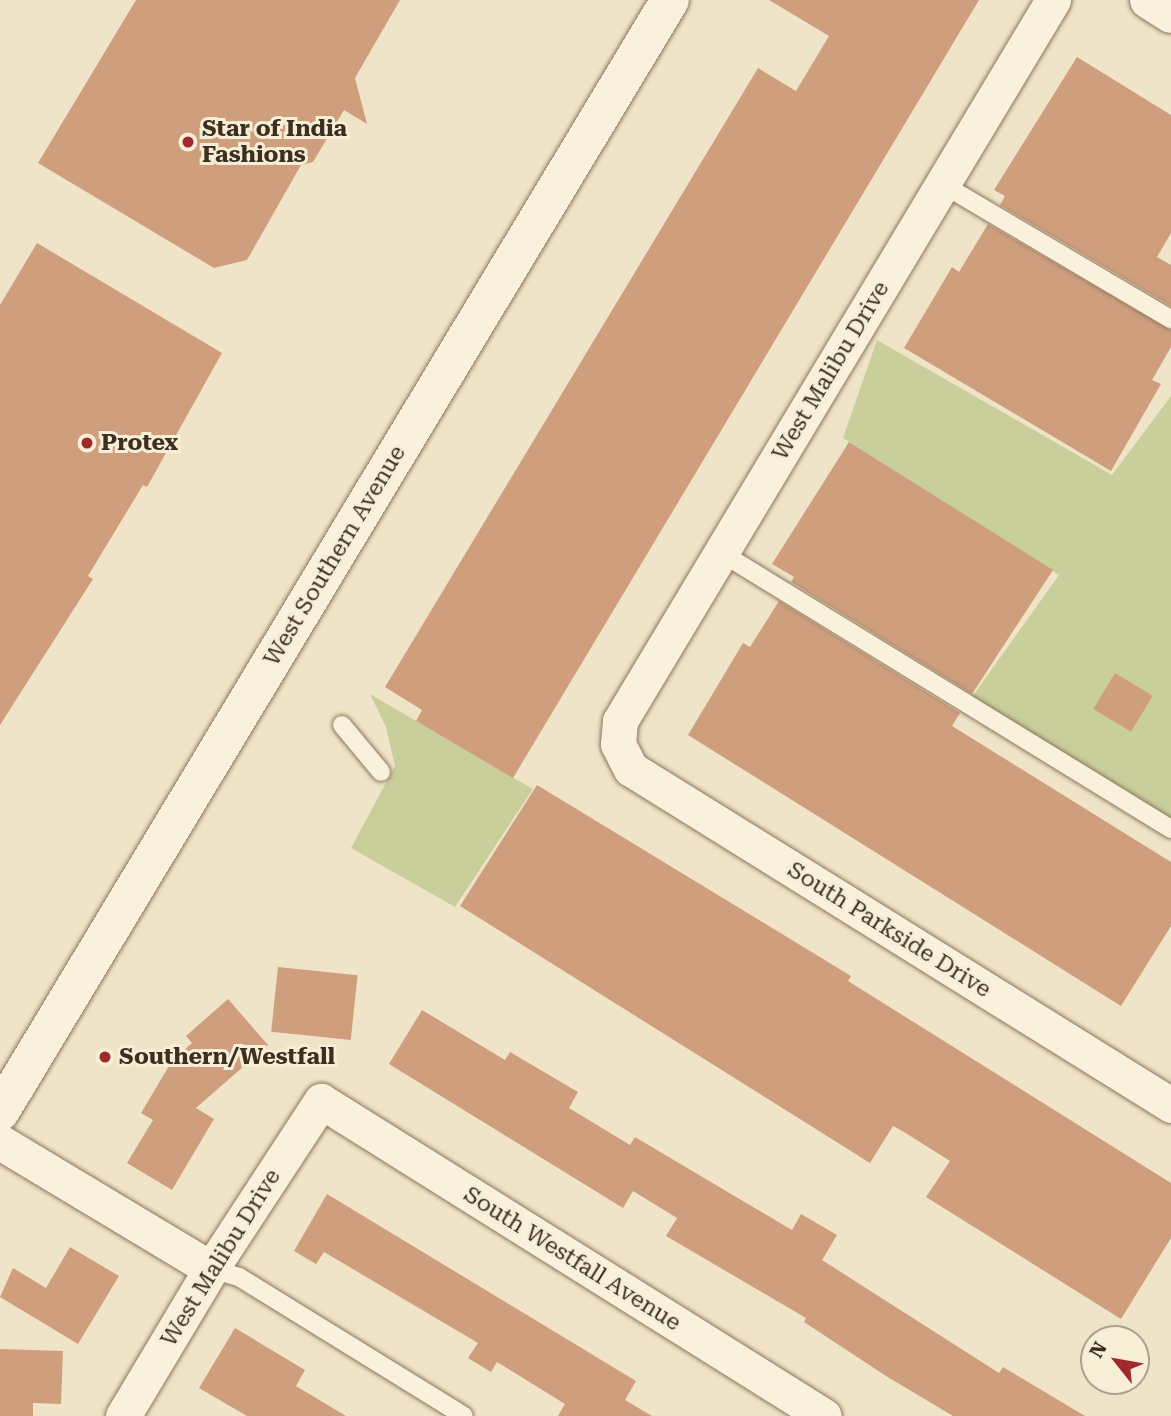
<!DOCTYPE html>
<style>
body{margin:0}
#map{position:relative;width:1171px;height:1416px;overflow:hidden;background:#f0e4c8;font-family:"Roboto Serif",serif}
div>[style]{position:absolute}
.green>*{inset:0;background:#c9cf9b}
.building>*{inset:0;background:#cf9f7d;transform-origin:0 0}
.roads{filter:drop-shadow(0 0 2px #8d765c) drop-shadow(0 0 2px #8d765c)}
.service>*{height:18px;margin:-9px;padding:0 9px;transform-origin:9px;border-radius:9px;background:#faf1dc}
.minor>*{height:35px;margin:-17.5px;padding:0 17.5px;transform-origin:17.5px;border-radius:17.5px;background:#faf1dc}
.tertiary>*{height:38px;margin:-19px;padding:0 19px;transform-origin:19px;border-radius:19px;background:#faf1dc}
.secondary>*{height:38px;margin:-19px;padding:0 19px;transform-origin:19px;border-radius:19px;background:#faf1dc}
.dots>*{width:19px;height:19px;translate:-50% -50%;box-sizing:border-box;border:4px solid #f7eed8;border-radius:50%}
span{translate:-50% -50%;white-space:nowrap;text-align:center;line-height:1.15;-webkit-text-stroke:6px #f7eed8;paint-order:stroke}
.poi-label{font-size:23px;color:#3d2e20;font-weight:700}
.left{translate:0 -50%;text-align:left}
.street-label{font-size:23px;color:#3d2e20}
.north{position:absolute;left:1080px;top:1325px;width:70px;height:70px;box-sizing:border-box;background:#f7eed8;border:2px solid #ada18e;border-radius:50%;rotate:301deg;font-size:19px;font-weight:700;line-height:28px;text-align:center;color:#3d2e20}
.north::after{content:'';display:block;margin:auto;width:24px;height:32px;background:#9e2a2b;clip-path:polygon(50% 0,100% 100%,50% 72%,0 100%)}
</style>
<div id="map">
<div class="green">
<div style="clip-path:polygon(877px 340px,1112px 475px,1171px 396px,1171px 826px,972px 697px,1059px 575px,843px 438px)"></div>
<div style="clip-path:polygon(370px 694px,533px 789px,455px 907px,351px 848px,395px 766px,386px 727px)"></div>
</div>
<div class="building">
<div style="clip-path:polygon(136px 0,400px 0,355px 78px,367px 124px,344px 110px,313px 162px,301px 165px,247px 260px,214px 268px,38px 163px)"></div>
<div style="clip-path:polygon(769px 0,979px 0,513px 778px,416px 721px,422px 710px,385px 687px,758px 68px,796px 91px,829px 36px)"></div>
<div style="clip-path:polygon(1077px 57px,1171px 115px,1171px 233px,1157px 257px,1171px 265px,1171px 306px,1000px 205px,1005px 196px,994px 190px)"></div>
<div style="clip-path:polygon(988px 224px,1171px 330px,1171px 347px,1152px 380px,1161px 384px,1111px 471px,904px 348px,952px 267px,959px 272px)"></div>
<div style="clip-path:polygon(37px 243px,222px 353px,147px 487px,143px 485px,88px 576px,93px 579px,0 725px,0 305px)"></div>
<div style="clip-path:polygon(849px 442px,1053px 570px,972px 694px,791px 582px,794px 577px,772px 564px)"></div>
<div style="clip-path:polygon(779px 601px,960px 713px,952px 726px,1171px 862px,1171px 926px,1121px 1006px,688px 735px,743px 643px,750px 647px)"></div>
<div style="left:1115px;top:673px;width:44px;height:42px;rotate:31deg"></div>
<div style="clip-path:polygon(537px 785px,851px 976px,848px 981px,1171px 1183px,1171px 1238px,1121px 1319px,926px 1197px,950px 1161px,904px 1132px,893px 1126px,870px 1163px,460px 906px)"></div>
<div style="left:278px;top:967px;width:80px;height:65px;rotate:6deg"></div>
<div style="clip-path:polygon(228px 999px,268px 1045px,196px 1108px,214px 1119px,172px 1190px,127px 1163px,153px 1120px,141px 1113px,172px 1061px,192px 1043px,186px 1036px)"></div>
<div style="clip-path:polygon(422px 1010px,505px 1060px,510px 1052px,578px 1092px,569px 1108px,630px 1145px,635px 1137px,792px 1230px,801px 1214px,837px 1235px,822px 1260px,999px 1373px,1003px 1367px,1085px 1416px,953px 1416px,886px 1376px,804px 1322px,806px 1318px,666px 1236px,677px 1218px,633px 1191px,623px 1208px,389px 1064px)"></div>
<div style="clip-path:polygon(327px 1194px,636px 1381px,625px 1400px,652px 1416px,558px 1416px,565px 1404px,497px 1362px,491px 1372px,468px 1358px,478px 1343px,324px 1252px,316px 1264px,294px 1251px)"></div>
<div style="clip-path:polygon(70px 1247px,119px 1276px,78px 1344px,0 1297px,13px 1268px,46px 1288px)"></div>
<div style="clip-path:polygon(235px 1328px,305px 1370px,296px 1386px,346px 1416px,247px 1416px,199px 1388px)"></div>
<div style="clip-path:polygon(0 1349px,63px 1351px,61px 1404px,33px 1403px,33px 1416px,0 1416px)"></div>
</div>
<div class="roads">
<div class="service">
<div style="left:944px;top:185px;width:264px;rotate:30.6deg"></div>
<div style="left:720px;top:552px;width:529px;rotate:31.56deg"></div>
<div style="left:342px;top:725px;width:61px;rotate:50.3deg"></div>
<div style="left:211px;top:1269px;width:29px;rotate:16deg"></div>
<div style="left:239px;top:1277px;width:264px;rotate:31.7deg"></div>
</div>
<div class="minor">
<div style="left:1053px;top:0;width:841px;rotate:120.99deg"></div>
<div style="left:620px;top:721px;width:23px;rotate:95deg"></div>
<div style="left:618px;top:744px;width:28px;rotate:63deg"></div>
<div style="left:631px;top:769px;width:636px;rotate:31.89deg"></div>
<div style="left:0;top:1142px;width:246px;rotate:31deg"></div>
<div style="left:123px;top:1416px;width:171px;rotate:-59.1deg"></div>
<div style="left:211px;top:1269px;width:201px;rotate:-56.8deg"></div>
<div style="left:321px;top:1101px;width:593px;rotate:32.06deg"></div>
</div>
<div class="tertiary">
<div style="left:1149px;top:0;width:26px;rotate:32deg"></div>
</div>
<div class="secondary">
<div style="left:0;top:1112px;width:1298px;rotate:-58.93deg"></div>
</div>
</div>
<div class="dots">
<div style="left:188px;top:142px;background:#9e2a2b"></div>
<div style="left:87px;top:443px;background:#9e2a2b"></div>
<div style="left:105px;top:1057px;background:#9e2a2b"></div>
</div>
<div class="poi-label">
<span class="left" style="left:202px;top:142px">Star of India<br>Fashions</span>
<span class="left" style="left:101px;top:443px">Protex</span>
<span class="left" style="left:119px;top:1057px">Southern/Westfall</span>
</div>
<div class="street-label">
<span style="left:831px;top:371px;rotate:-59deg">West Malibu Drive</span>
<span style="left:335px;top:556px;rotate:-59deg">West Southern Avenue</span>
<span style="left:889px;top:930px;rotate:32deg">South Parkside Drive</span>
<span style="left:221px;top:1258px;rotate:-58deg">West Malibu Drive</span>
<span style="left:572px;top:1259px;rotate:32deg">South Westfall Avenue</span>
</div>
<div class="north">N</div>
</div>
